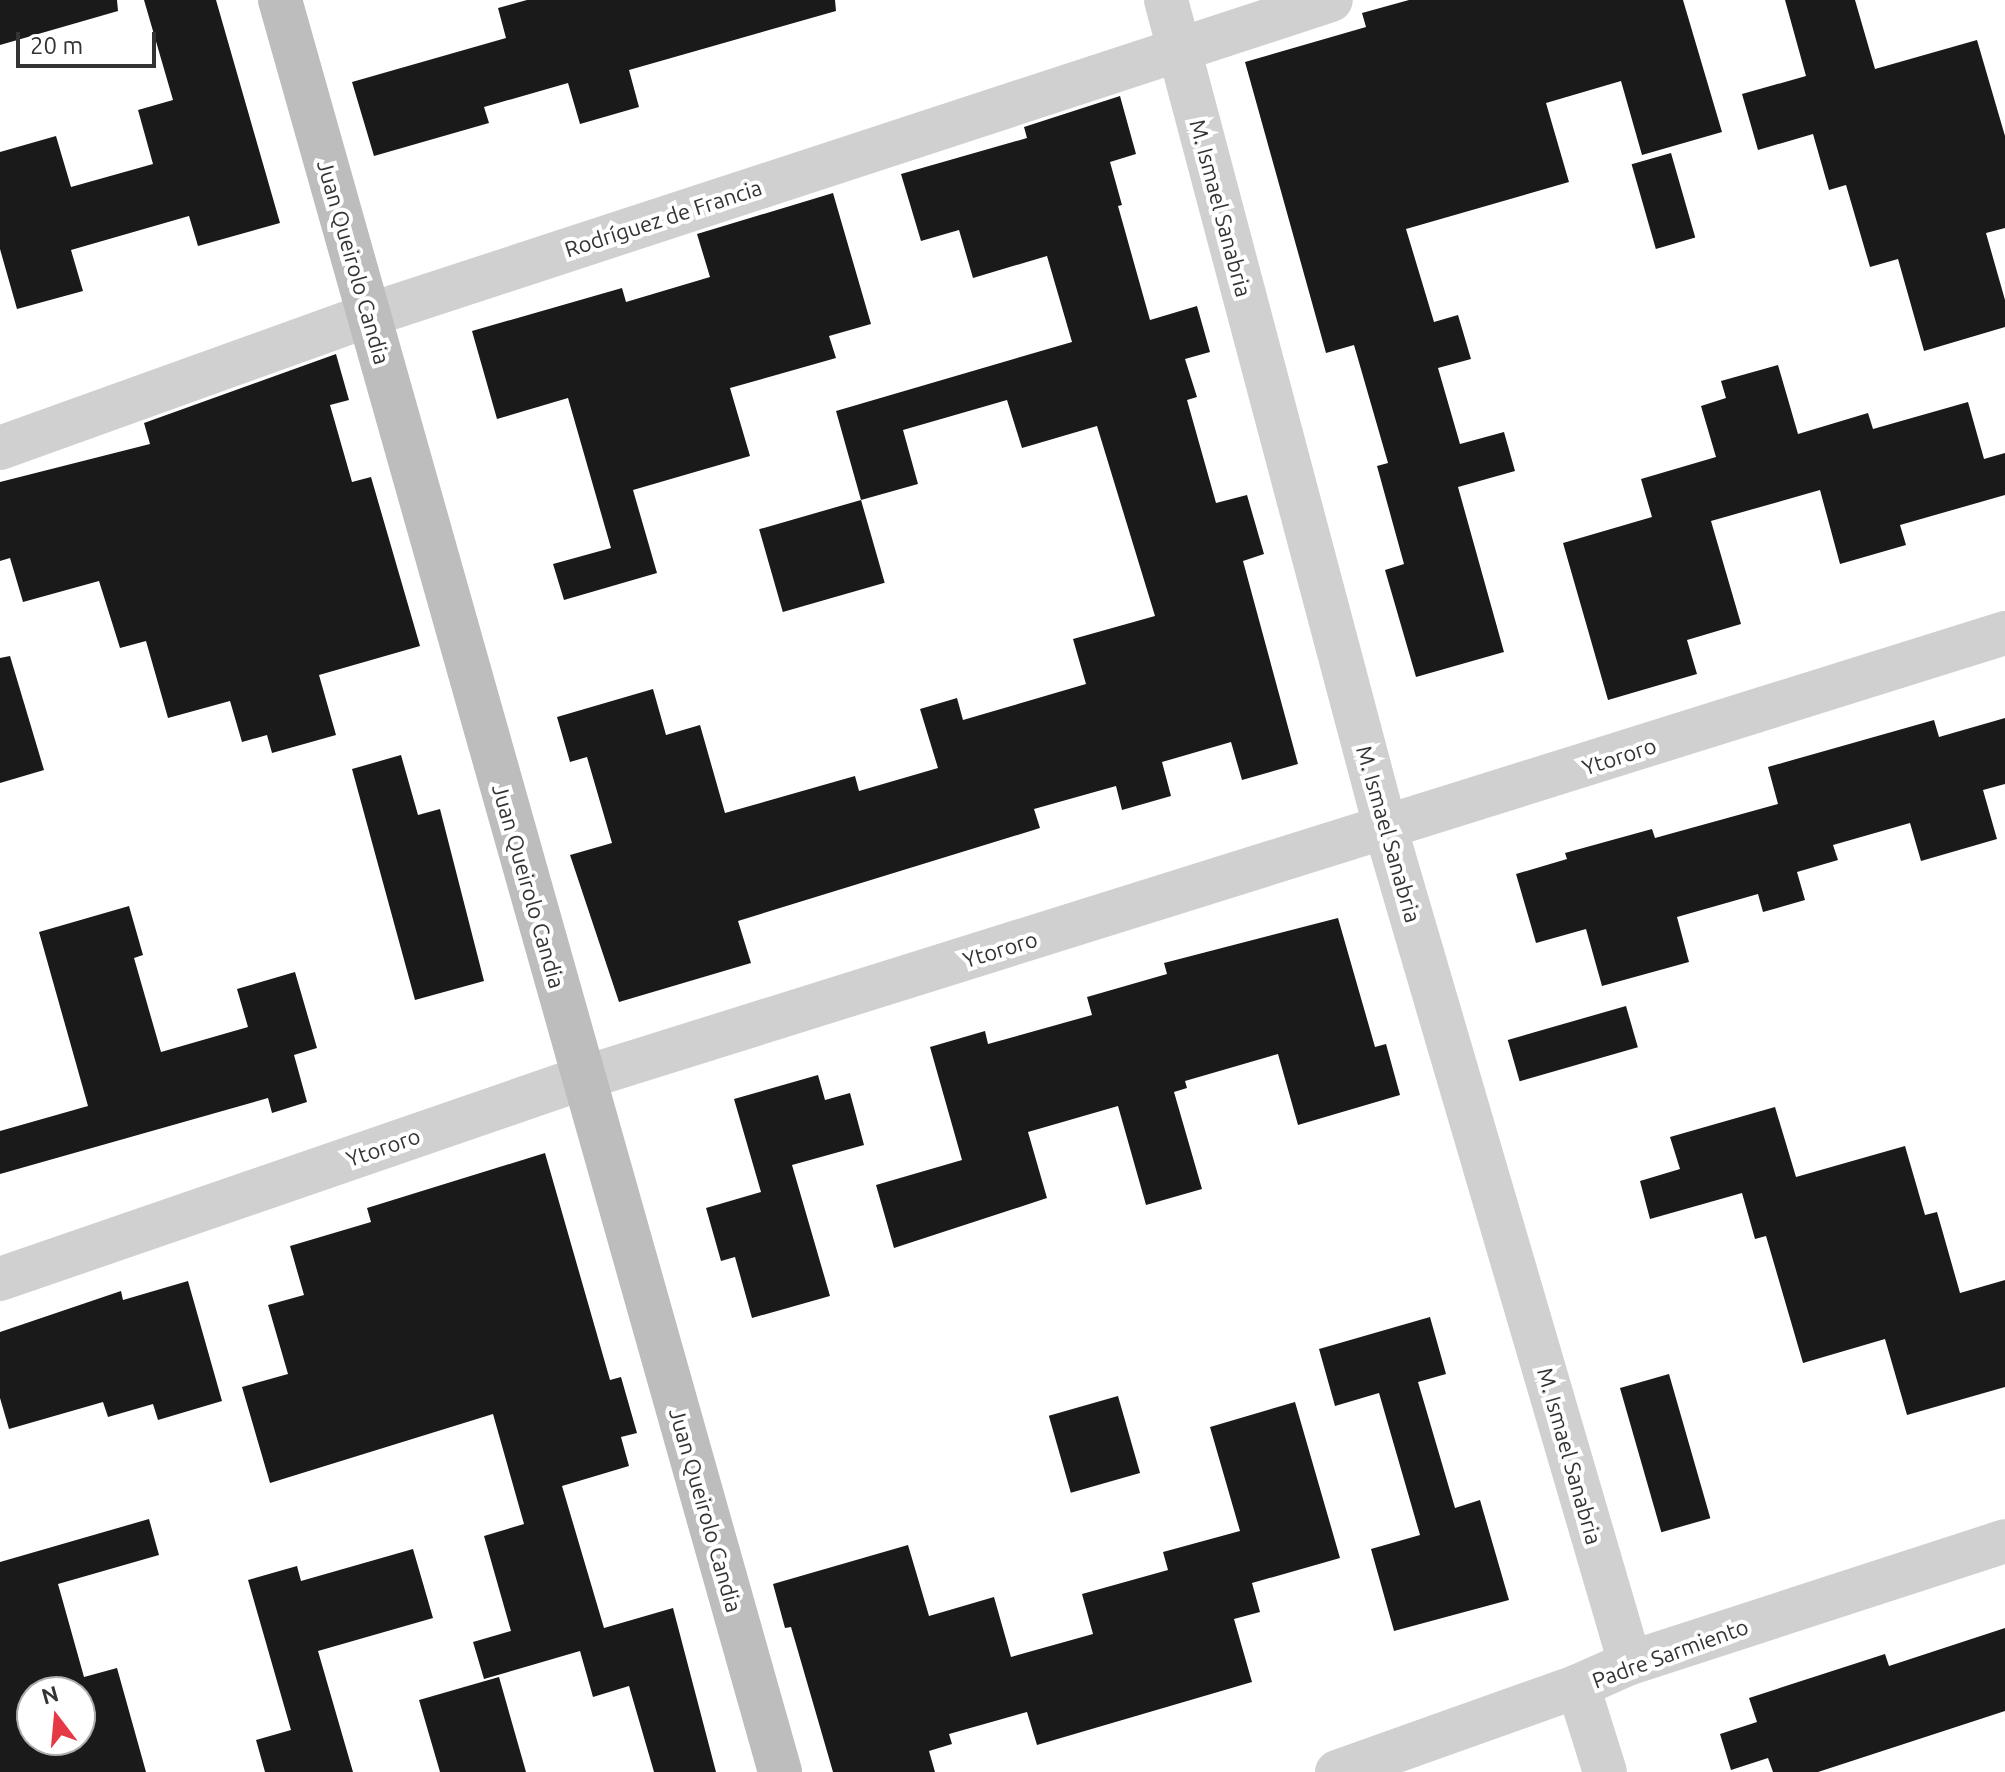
<!DOCTYPE html>
<meta charset="utf-8">
<style>
body{margin:0}
#map{position:relative;width:2005px;height:1772px;overflow:hidden;background:#fff;font-family:Ubuntu,sans-serif}
div>[style]{position:absolute}
.building>*{inset:0;background:#1a1a1a;transform-origin:0 0}
.street>*{height:44px;margin:-22px;padding:0 22px;transform-origin:22px;border-radius:22px;background:#d0d0d0}
.secondary>*{height:44px;margin:-22px;padding:0 22px;transform-origin:22px;border-radius:22px;background:#bdbdbd}
span{translate:-50% -50%;white-space:nowrap;text-align:center;line-height:1.15;-webkit-text-stroke:8px #fff;paint-order:stroke}
.street-label{font-size:22px;color:#333}
.north{position:absolute;left:16px;top:1676px;width:80px;height:80px;box-sizing:border-box;background:#fff;border:2px solid #adadad;border-radius:50%;rotate:344deg;font-size:22px;font-weight:700;line-height:32px;text-align:center;color:#333}
.north::after{content:'';display:block;margin:auto;width:28px;height:36px;background:#e63946;clip-path:polygon(50% 0,100% 100%,50% 72%,0 100%)}
.scale{position:absolute;left:16px;top:32px;width:140px;height:36px;box-sizing:border-box;border:4px solid #333;border-top:0;padding-left:10px;font-size:24px;line-height:28px;white-space:nowrap;color:#333;-webkit-text-stroke:6px #fff;paint-order:stroke}
</style>
<div id="map">
<div class="building">
<div style="clip-path:polygon(0 0,117px 0,118px 11px,0 45px)"></div>
<div style="clip-path:polygon(144px 0,216px 0,280px 223px,198px 246px,189px 216px,71px 250px,83px 291px,17px 309px,0 249px,0 152px,56px 136px,71px 187px,153px 164px,138px 110px,173px 100px)"></div>
<div style="clip-path:polygon(527px 0,835px 0,836px 11px,629px 70px,639px 107px,580px 124px,568px 83px,484px 107px,489px 123px,374px 156px,352px 82px,506px 38px,498px 8px)"></div>
<div style="clip-path:polygon(1409px 0,1683px 0,1722px 132px,1642px 155px,1621px 81px,1546px 103px,1569px 182px,1406px 229px,1434px 322px,1458px 315px,1471px 359px,1438px 368px,1460px 444px,1504px 432px,1515px 471px,1458px 487px,1504px 652px,1416px 677px,1385px 570px,1404px 564px,1377px 466px,1388px 463px,1354px 345px,1326px 353px,1245px 62px,1366px 27px,1362px 13px)"></div>
<div style="clip-path:polygon(1785px 0,1855px 0,1875px 69px,1977px 40px,2005px 136px,2005px 228px,1986px 233px,2005px 300px,2005px 327px,1924px 351px,1898px 259px,1870px 267px,1846px 185px,1829px 190px,1813px 134px,1758px 150px,1742px 94px,1806px 76px)"></div>
<div style="clip-path:polygon(1120px 96px,1136px 154px,1110px 162px,1122px 205px,1118px 206px,1150px 320px,1197px 306px,1210px 352px,1185px 359px,1197px 397px,1187px 400px,1216px 503px,1247px 495px,1264px 554px,1243px 561px,1298px 764px,1242px 780px,1231px 742px,1162px 762px,1171px 796px,1122px 810px,1116px 786px,1034px 809px,1040px 828px,738px 921px,751px 963px,619px 1002px,570px 855px,612px 843px,587px 757px,570px 762px,557px 717px,653px 689px,666px 735px,700px 725px,725px 813px,855px 776px,859px 791px,938px 768px,920px 709px,957px 698px,963px 720px,1086px 684px,1073px 639px,1155px 616px,1097px 426px,1022px 448px,1007px 400px,903px 430px,918px 484px,861px 500px,836px 411px,1072px 342px,1047px 256px,973px 278px,959px 230px,921px 241px,901px 174px,1027px 138px,1024px 127px)"></div>
<div style="left:1671px;top:153px;width:88px;height:41px;rotate:74deg"></div>
<div style="clip-path:polygon(833px 193px,871px 324px,829px 336px,836px 358px,730px 388px,750px 456px,633px 490px,657px 573px,564px 600px,553px 564px,611px 548px,568px 398px,497px 419px,472px 331px,622px 288px,626px 302px,710px 277px,697px 234px)"></div>
<div style="clip-path:polygon(336px 354px,349px 400px,330px 405px,352px 482px,371px 477px,420px 646px,319px 675px,336px 735px,272px 753px,267px 735px,242px 742px,230px 701px,168px 718px,146px 641px,120px 648px,99px 581px,23px 602px,10px 558px,0 561px,0 482px,150px 444px,144px 423px)"></div>
<div style="clip-path:polygon(1778px 365px,1798px 434px,1868px 413px,1873px 429px,1968px 402px,1984px 459px,2005px 453px,2005px 495px,1900px 525px,1906px 545px,1840px 564px,1820px 490px,1711px 521px,1741px 624px,1687px 640px,1697px 674px,1608px 700px,1563px 543px,1652px 517px,1641px 479px,1716px 457px,1701px 406px,1726px 398px,1721px 381px)"></div>
<div style="left:861px;top:500px;width:86px;height:106px;rotate:74deg"></div>
<div style="clip-path:polygon(10px 656px,44px 770px,0 783px,0 658px)"></div>
<div style="clip-path:polygon(2005px 718px,2005px 784px,1983px 790px,1997px 839px,1921px 861px,1910px 823px,1833px 845px,1838px 860px,1797px 872px,1805px 900px,1763px 912px,1758px 894px,1677px 917px,1689px 962px,1602px 986px,1586px 929px,1536px 943px,1516px 874px,1567px 859px,1565px 853px,1652px 829px,1655px 838px,1778px 804px,1768px 767px,1934px 720px,1939px 737px)"></div>
<div style="clip-path:polygon(401px 755px,418px 815px,440px 809px,484px 981px,415px 1000px,352px 769px)"></div>
<div style="clip-path:polygon(129px 906px,143px 955px,134px 958px,161px 1052px,248px 1027px,237px 989px,295px 972px,317px 1048px,294px 1055px,307px 1102px,272px 1113px,268px 1098px,0 1174px,0 1131px,88px 1106px,39px 932px)"></div>
<div style="clip-path:polygon(1338px 918px,1375px 1047px,1386px 1044px,1400px 1095px,1298px 1125px,1278px 1054px,1185px 1081px,1187px 1088px,1174px 1092px,1202px 1189px,1146px 1205px,1118px 1106px,1028px 1132px,1047px 1198px,894px 1248px,876px 1185px,962px 1160px,930px 1047px,985px 1031px,988px 1044px,1092px 1015px,1087px 997px,1167px 974px,1164px 963px)"></div>
<div style="left:1626px;top:1006px;width:43px;height:123px;rotate:74deg"></div>
<div style="clip-path:polygon(818px 1075px,825px 1100px,850px 1093px,864px 1145px,792px 1165px,830px 1296px,752px 1318px,735px 1257px,721px 1261px,706px 1208px,761px 1192px,734px 1099px)"></div>
<div style="clip-path:polygon(1775px 1107px,1796px 1177px,1905px 1146px,1925px 1215px,1937px 1212px,1960px 1293px,2005px 1280px,2005px 1387px,1907px 1415px,1885px 1339px,1803px 1363px,1766px 1236px,1755px 1239px,1742px 1193px,1650px 1219px,1640px 1181px,1680px 1169px,1670px 1137px)"></div>
<div style="clip-path:polygon(545px 1153px,610px 1380px,621px 1377px,637px 1433px,621px 1437px,629px 1466px,562px 1486px,604px 1628px,673px 1608px,716px 1772px,654px 1772px,629px 1686px,593px 1697px,580px 1651px,484px 1679px,473px 1642px,511px 1631px,484px 1536px,524px 1524px,493px 1414px,270px 1483px,242px 1387px,288px 1374px,268px 1305px,304px 1295px,290px 1246px,371px 1222px,367px 1208px)"></div>
<div style="clip-path:polygon(188px 1281px,222px 1401px,158px 1420px,153px 1404px,108px 1417px,103px 1402px,9px 1429px,0 1398px,0 1332px,121px 1291px,123px 1300px)"></div>
<div style="clip-path:polygon(1430px 1317px,1446px 1374px,1418px 1382px,1455px 1508px,1480px 1500px,1509px 1600px,1394px 1631px,1371px 1549px,1420px 1535px,1379px 1393px,1335px 1406px,1319px 1349px)"></div>
<div style="left:1669px;top:1374px;width:150px;height:51px;rotate:74deg"></div>
<div style="left:1118px;top:1396px;width:80px;height:72px;rotate:74deg"></div>
<div style="clip-path:polygon(1295px 1402px,1340px 1558px,1252px 1583px,1260px 1612px,1234px 1619px,1252px 1682px,1037px 1745px,1027px 1712px,949px 1734px,952px 1744px,929px 1751px,935px 1772px,833px 1772px,791px 1627px,785px 1628px,773px 1584px,908px 1545px,929px 1616px,994px 1597px,1011px 1657px,1093px 1634px,1082px 1594px,1168px 1570px,1163px 1552px,1240px 1531px,1210px 1427px)"></div>
<div style="clip-path:polygon(evenodd,149px 1519px,159px 1555px,58px 1584px,84px 1677px,117px 1668px,146px 1772px,0 1772px,0 1562px,149px 1519px,32px 1692px,80px 1692px,80px 1740px,32px 1740px,32px 1692px)"></div>
<div style="clip-path:polygon(413px 1549px,433px 1618px,318px 1651px,353px 1772px,265px 1772px,256px 1740px,291px 1730px,248px 1580px,297px 1566px,301px 1581px)"></div>
<div style="clip-path:polygon(2005px 1628px,2005px 1711px,1818px 1772px,1773px 1772px,1768px 1758px,1731px 1770px,1720px 1734px,1757px 1722px,1749px 1698px,1885px 1654px,1889px 1666px)"></div>
<div style="clip-path:polygon(499px 1677px,526px 1772px,440px 1772px,419px 1700px)"></div>
</div>
<div class="street">
<div style="left:1166px;top:0;width:859px;rotate:75.15deg"></div>
<div style="left:1386px;top:830px;width:868px;rotate:73.67deg"></div>
<div style="left:0;top:448px;width:392px;rotate:-19.8deg"></div>
<div style="left:369px;top:315px;width:1012px;rotate:-18.13deg"></div>
<div style="left:0;top:1279px;width:617px;rotate:-19.02deg"></div>
<div style="left:583px;top:1078px;width:1490px;rotate:-17.38deg"></div>
<div style="left:1578px;top:1686px;width:90px;rotate:72.6deg"></div>
<div style="left:1337px;top:1772px;width:256px;rotate:-19.6deg"></div>
<div style="left:1578px;top:1686px;width:57px;rotate:-23.9deg"></div>
<div style="left:1630px;top:1663px;width:394px;rotate:-18deg"></div>
</div>
<div class="secondary">
<div style="left:280px;top:0;width:1841px;rotate:74.24deg"></div>
</div>
<div class="street-label">
<span style="left:1221px;top:208px;rotate:75deg">M. Ismael Sanabria</span>
<span style="left:663px;top:218px;rotate:-18deg">Rodríguez de Francia</span>
<span style="left:354px;top:262px;rotate:74deg">Juan Queirolo Candia</span>
<span style="left:1619px;top:756px;rotate:-18deg">Ytororo</span>
<span style="left:1389px;top:834px;rotate:74deg">M. Ismael Sanabria</span>
<span style="left:529px;top:886px;rotate:74deg">Juan Queirolo Candia</span>
<span style="left:1000px;top:949px;rotate:-17deg">Ytororo</span>
<span style="left:383px;top:1147px;rotate:-19deg">Ytororo</span>
<span style="left:1570px;top:1456px;rotate:74deg">M. Ismael Sanabria</span>
<span style="left:706px;top:1510px;rotate:74deg">Juan Queirolo Candia</span>
<span style="left:1670px;top:1653px;rotate:-20deg">Padre Sarmiento</span>
</div>
<div class="north">N</div>
<div class="scale">20 m</div>
</div>
